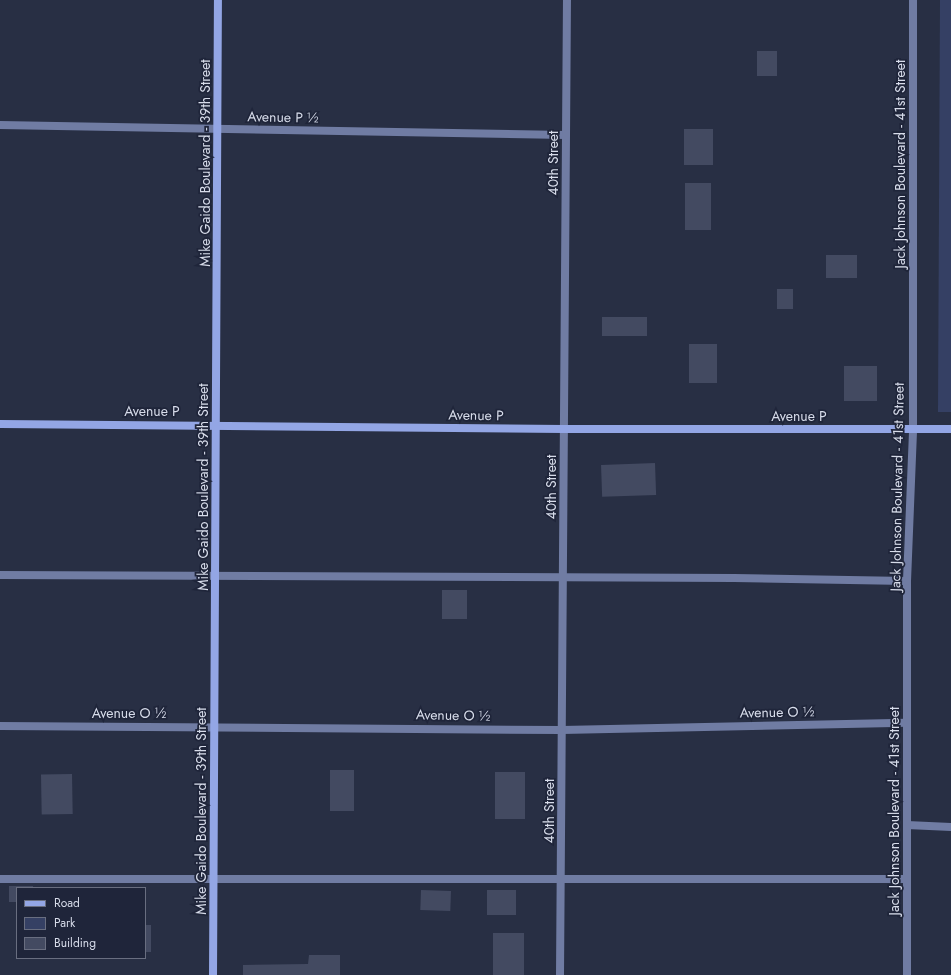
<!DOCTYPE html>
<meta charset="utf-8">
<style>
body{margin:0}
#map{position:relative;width:951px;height:975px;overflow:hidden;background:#282f44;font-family:Jost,sans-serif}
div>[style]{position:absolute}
.green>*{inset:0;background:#354064}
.building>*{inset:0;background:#434a61;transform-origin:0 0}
.service>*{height:8px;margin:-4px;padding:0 4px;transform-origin:4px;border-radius:4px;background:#707ca3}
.minor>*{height:8px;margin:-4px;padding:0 4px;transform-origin:4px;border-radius:4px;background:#707ca3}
.secondary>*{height:8px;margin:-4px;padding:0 4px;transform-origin:4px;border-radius:4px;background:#93a6e5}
span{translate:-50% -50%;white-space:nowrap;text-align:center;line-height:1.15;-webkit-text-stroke:3.5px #1f253a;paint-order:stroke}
.street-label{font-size:14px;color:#d7dcea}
.legend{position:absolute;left:16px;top:887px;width:130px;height:72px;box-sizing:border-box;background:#1f253a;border:1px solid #696e80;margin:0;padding:5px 7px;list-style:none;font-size:12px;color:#d7dcea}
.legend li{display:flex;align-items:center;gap:8px;height:20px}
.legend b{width:20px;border:1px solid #696e80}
</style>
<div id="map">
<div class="green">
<div style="clip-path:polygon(940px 0,951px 0,951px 412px,938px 412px)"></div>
</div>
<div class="building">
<div style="left:757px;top:51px;width:20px;height:25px"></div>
<div style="left:684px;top:129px;width:29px;height:36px"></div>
<div style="left:685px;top:183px;width:26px;height:47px"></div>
<div style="left:826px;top:255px;width:31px;height:23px"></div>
<div style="left:777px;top:289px;width:16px;height:20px"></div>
<div style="left:602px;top:317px;width:45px;height:19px"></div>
<div style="left:689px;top:344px;width:28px;height:39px"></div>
<div style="left:844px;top:366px;width:33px;height:35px"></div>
<div style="left:655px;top:463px;width:32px;height:54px;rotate:88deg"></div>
<div style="left:442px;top:590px;width:25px;height:29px"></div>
<div style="left:330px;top:770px;width:24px;height:41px"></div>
<div style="left:495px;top:772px;width:30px;height:47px"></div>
<div style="left:72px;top:774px;width:40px;height:31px;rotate:89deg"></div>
<div style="clip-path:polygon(9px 886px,33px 886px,33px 888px,17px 888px,17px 902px,9px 902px)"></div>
<div style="left:421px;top:890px;width:30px;height:20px;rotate:2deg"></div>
<div style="left:487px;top:890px;width:29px;height:25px"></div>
<div style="left:145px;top:925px;width:6px;height:27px"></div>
<div style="left:524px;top:933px;width:42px;height:31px;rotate:90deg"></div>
<div style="clip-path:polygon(309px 955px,340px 955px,340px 975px,243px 975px,243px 965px,308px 964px)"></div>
</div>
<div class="service">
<div style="left:0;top:575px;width:734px;rotate:0.23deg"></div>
<div style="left:734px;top:578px;width:173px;rotate:1deg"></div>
<div style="left:907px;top:825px;width:44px;rotate:2.6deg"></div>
<div style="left:0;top:879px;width:907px"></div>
</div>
<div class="minor">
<div style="left:0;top:125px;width:566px;rotate:1.01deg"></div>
<div style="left:0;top:726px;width:562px;rotate:0.41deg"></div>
<div style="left:562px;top:730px;width:344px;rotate:-1.2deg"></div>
<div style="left:560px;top:975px;width:975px;rotate:-89.59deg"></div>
<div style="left:907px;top:975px;width:394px;rotate:-90deg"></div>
<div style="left:907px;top:581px;width:152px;rotate:-87.7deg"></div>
<div style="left:913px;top:429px;width:429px;rotate:-90deg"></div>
</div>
<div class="secondary">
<div style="left:0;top:424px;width:564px;rotate:0.51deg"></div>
<div style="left:564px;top:429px;width:387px"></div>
<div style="left:213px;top:975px;width:975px;rotate:-89.71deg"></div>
</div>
<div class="street-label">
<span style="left:283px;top:117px;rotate:1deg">Avenue P ½</span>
<span style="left:205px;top:163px;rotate:-90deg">Mike Gaido Boulevard - 39th Street</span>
<span style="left:553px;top:163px;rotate:-90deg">40th Street</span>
<span style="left:900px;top:164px;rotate:-90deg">Jack Johnson Boulevard - 41st Street</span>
<span style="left:152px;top:411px">Avenue P</span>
<span style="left:476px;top:415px;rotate:1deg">Avenue P</span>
<span style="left:799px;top:416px">Avenue P</span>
<span style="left:203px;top:487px;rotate:-90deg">Mike Gaido Boulevard - 39th Street</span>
<span style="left:551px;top:487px;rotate:-90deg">40th Street</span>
<span style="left:897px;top:487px;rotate:-89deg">Jack Johnson Boulevard - 41st Street</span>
<span style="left:777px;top:712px;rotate:-1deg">Avenue O ½</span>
<span style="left:129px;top:713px">Avenue O ½</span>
<span style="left:453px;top:715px;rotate:1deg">Avenue O ½</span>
<span style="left:201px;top:811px;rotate:-90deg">Mike Gaido Boulevard - 39th Street</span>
<span style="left:549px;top:811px;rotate:-90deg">40th Street</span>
<span style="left:894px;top:811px;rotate:-90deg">Jack Johnson Boulevard - 41st Street</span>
</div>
<ul class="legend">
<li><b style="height:5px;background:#93a6e5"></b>Road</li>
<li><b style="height:11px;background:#354064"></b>Park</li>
<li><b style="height:11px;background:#434a61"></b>Building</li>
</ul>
</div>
